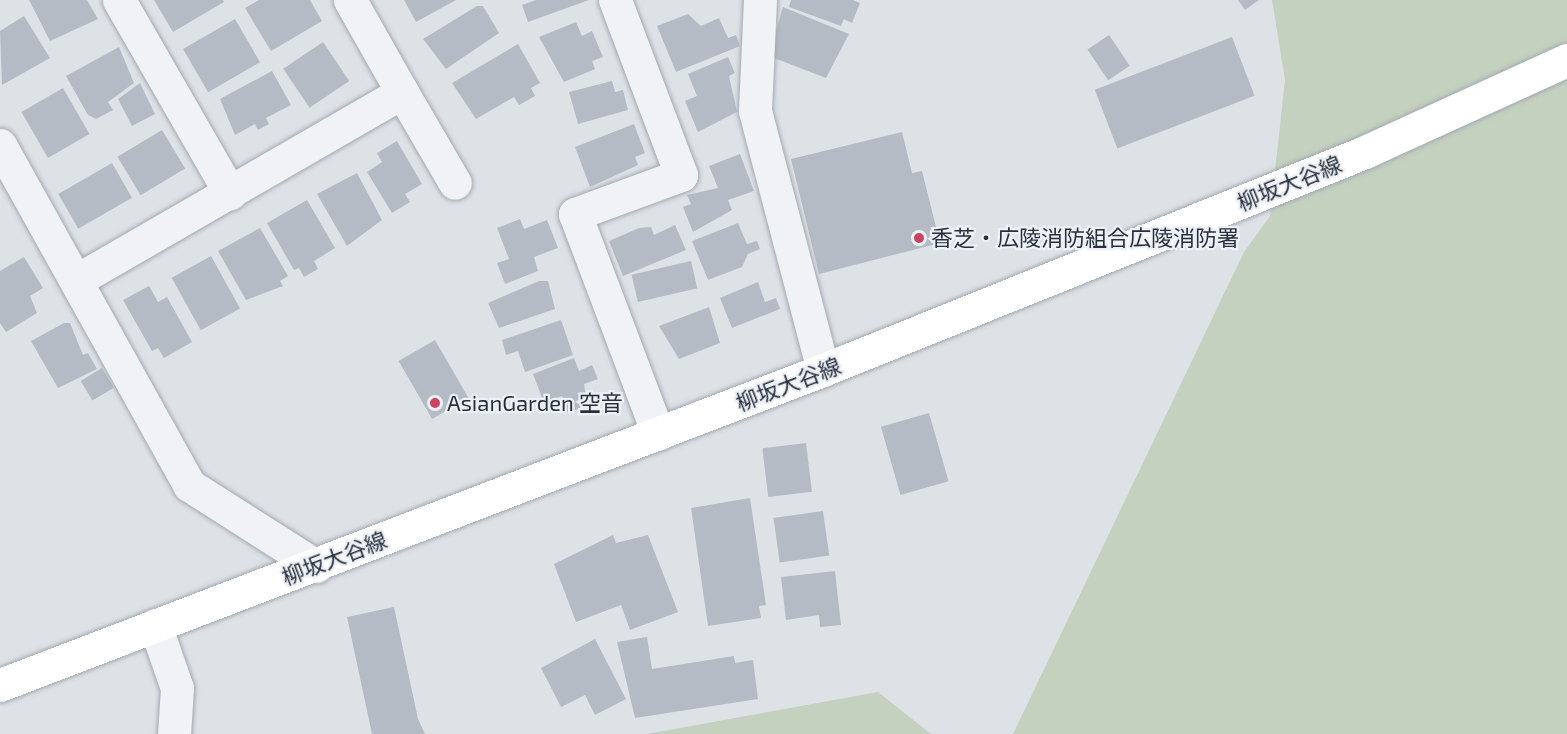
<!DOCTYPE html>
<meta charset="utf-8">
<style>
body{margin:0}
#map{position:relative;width:1567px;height:734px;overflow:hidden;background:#dde2e7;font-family:"Exo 2","Noto Sans JP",sans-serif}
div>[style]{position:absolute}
.green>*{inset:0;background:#c4d1bf}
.building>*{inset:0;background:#b5bbc4;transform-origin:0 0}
.roads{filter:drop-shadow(0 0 2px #a3a9b1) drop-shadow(0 0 2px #a3a9b1)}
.street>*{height:33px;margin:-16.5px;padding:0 16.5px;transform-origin:16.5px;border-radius:16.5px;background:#f0f2f5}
.secondary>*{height:33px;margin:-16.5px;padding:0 16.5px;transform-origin:16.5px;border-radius:16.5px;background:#fff}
.dots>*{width:16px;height:16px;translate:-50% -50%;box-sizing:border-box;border:3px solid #edf0f5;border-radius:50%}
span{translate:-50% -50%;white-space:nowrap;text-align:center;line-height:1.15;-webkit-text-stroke:4.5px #edf0f5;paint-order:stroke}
.street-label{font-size:22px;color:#27303d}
.poi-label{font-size:22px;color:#27303d}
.left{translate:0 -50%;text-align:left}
</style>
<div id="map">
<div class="green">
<div style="clip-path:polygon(1272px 0,1567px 0,1567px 734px,1013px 734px,1244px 252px,1270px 216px,1285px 80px)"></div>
<div style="clip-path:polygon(878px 692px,931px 734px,647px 734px)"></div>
</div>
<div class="building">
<div style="clip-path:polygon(29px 0,87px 0,98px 19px,50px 41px)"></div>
<div style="clip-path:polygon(154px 0,223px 0,224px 2px,173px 32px)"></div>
<div style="clip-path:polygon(259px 0,310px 0,322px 21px,271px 51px,245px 8px)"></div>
<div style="clip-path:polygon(404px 0,456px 0,416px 22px)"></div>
<div style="clip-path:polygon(536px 0,589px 0,528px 22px,522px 5px)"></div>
<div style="clip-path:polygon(791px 0,853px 0,860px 3px,852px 23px,844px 19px,841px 26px,789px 7px)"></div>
<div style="clip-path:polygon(1238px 0,1259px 0,1245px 10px)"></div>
<div style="clip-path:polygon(477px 6px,483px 6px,499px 33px,446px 69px,423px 39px)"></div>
<div style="clip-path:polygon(783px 7px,849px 34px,826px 78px,769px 56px)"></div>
<div style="clip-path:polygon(688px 14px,701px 26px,719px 18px,728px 38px,736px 35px,740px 46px,676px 72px,657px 26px)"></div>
<div style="clip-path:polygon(24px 16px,50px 58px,2px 85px,0 31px)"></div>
<div style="left:235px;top:19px;width:50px;height:60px;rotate:60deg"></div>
<div style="clip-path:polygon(576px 22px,582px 36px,592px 31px,603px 57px,592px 61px,595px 69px,564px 82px,539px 37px)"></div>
<div style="left:1109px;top:35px;width:37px;height:26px;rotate:56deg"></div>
<div style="left:1232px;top:37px;width:63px;height:147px;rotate:69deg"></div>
<div style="left:323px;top:42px;width:47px;height:48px;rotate:56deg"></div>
<div style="clip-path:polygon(518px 44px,540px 83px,531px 88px,535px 96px,519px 105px,514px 97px,476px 119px,452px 83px)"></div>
<div style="clip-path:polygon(119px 47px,134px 83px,108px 102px,113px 110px,96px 119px,88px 115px,66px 76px)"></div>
<div style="clip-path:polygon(728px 57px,735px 73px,729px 76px,737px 112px,698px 132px,685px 101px,697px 96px,688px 74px)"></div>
<div style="clip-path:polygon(272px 71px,291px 105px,266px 118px,269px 124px,258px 130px,255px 124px,235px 135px,220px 99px)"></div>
<div style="clip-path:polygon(612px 81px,615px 92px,623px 90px,628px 110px,578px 124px,569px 92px)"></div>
<div style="clip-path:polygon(140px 83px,155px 114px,132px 126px,118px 99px)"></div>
<div style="left:63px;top:88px;width:53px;height:48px;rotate:60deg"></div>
<div style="clip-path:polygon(634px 124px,645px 153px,635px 157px,638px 165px,590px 187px,575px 147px)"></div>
<div style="left:162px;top:130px;width:45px;height:52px;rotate:59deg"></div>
<div style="clip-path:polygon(902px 132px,912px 173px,922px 171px,940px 243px,819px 274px,791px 159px)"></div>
<div style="clip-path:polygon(397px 141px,422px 184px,405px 194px,410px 202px,392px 213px,367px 172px,382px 162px,377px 153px)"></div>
<div style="clip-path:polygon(740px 154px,754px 191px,728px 200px,732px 210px,693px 232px,683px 207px,691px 204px,687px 195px,718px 188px,709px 166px)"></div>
<div style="left:112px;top:163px;width:40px;height:62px;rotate:60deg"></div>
<div style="clip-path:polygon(357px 173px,382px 220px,347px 246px,317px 194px)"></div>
<div style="clip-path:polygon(307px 200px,335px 248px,314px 261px,318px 269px,304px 277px,299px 268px,294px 270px,267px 223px)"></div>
<div style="clip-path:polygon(520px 219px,524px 229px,547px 220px,558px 248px,534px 257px,538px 271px,505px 284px,497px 263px,509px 259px,497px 228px)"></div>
<div style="clip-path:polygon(738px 223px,747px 244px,757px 241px,760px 249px,748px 254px,742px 267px,708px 280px,692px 241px)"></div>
<div style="clip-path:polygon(675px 225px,686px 250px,623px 276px,609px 241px,639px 228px,651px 227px,654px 235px)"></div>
<div style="clip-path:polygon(260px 228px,288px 276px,280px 281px,283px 286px,246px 300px,218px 251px)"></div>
<div style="left:211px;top:256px;width:60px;height:45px;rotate:61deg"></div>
<div style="clip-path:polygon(24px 257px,43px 288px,30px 296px,37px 313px,6px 332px,0 323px,0 271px)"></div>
<div style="left:691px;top:261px;width:28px;height:61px;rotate:77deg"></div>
<div style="clip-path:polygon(539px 281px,548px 281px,555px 309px,499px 328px,488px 303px)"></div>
<div style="clip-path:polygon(758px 282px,765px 302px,776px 298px,780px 309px,732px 328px,720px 298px)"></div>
<div style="clip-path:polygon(149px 286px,158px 302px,167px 297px,192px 342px,164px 358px,158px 348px,152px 351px,123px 300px)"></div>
<div style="clip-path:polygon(709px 307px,720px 343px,679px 359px,659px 326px)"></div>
<div style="clip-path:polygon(561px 320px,573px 355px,525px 372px,518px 351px,506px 355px,502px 340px)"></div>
<div style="clip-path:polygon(64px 323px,70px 323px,83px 355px,88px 353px,97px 369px,58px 388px,31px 341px)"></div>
<div style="left:435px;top:340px;width:67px;height:42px;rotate:60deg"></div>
<div style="clip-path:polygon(574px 358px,579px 371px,592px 365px,598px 379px,584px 384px,587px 405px,568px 413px,562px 396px,544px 403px,533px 374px)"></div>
<div style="left:102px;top:368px;width:23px;height:25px;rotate:59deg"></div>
<div style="left:929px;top:413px;width:71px;height:50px;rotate:74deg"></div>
<div style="left:806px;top:443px;width:49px;height:44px;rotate:83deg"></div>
<div style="clip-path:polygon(750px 498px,766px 605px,759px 606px,761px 618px,708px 626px,691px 508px)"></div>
<div style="left:823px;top:511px;width:45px;height:50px;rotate:82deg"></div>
<div style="clip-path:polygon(613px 535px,616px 543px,648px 535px,678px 612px,630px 630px,621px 605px,576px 622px,554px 564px)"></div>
<div style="clip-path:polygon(835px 571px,841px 625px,820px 627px,819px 615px,786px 620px,781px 577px)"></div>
<div style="clip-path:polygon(394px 607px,418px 719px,425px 734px,372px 734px,347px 617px)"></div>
<div style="clip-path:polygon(647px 637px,652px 669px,734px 656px,735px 663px,753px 660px,758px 699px,635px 718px,617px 642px)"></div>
<div style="clip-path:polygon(595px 639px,626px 699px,595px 715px,585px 695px,561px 707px,541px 668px)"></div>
</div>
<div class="roads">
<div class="street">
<div style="left:119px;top:0;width:223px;rotate:60.1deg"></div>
<div style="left:615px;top:0;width:187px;rotate:69.3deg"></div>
<div style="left:681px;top:175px;width:113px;rotate:159.8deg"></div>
<div style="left:575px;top:214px;width:235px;rotate:69.3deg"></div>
<div style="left:760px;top:0;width:111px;rotate:92.6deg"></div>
<div style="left:755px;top:111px;width:268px;rotate:75.3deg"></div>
<div style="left:402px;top:92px;width:105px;rotate:59.8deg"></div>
<div style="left:0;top:145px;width:389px;rotate:60.9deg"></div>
<div style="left:189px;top:485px;width:151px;rotate:32.5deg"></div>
<div style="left:77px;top:280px;width:375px;rotate:-30deg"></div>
<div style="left:402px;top:92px;width:106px;rotate:-119.5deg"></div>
<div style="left:155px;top:625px;width:67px;rotate:70.8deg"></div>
<div style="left:177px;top:688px;width:46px;rotate:93.7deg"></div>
</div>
<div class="secondary">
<div style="left:0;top:685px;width:881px;rotate:-20.94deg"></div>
<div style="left:823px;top:370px;width:584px;rotate:-21.91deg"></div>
<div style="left:1365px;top:152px;width:222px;rotate:-24.5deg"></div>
</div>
</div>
<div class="dots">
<div style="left:919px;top:238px;background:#cb4360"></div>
<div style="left:435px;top:403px;background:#cb4360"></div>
</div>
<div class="street-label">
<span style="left:1289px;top:183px;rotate:-22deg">柳坂大谷線</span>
<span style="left:788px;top:384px;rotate:-21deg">柳坂大谷線</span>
<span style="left:334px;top:558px;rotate:-21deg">柳坂大谷線</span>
</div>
<div class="poi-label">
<span class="left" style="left:931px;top:238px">香芝・広陵消防組合広陵消防署</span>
<span class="left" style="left:447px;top:403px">AsianGarden 空音</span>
</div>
</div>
